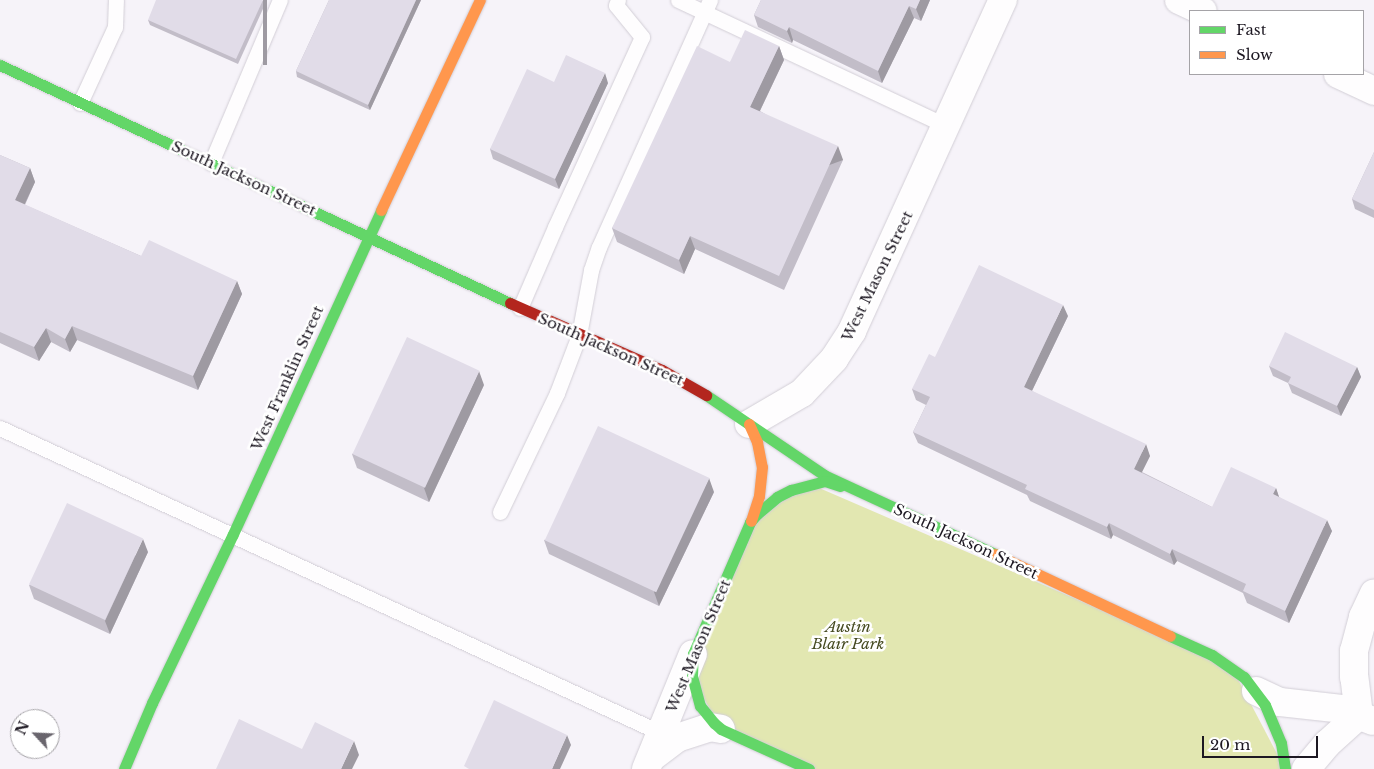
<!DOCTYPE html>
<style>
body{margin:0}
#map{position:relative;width:1374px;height:769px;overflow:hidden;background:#f6f3f9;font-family:"Libre Baskerville",serif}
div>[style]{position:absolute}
.green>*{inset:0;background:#e2e7b1}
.roads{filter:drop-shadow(0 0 1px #d2ced6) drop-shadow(0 0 1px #d2ced6)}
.lane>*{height:15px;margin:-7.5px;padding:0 7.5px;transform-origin:7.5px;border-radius:7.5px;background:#fefdfe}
.street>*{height:28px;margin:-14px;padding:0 14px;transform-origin:14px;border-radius:14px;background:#fefdfe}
.fast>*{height:11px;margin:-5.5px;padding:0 5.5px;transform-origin:5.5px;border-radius:5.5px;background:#63d668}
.slow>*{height:11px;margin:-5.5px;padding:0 5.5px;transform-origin:5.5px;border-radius:5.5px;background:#ff974d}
.jam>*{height:11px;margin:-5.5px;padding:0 5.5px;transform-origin:5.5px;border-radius:5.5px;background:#b3261e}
.wall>*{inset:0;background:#c2bdc8}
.shaded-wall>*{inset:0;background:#9e9aa2;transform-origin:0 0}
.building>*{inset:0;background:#e1dce8;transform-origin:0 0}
span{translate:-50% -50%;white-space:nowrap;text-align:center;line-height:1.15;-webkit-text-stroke:5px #fff;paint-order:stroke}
.street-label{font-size:15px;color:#1d1822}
.park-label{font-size:15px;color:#464b21;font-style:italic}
.legend{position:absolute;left:1189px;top:10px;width:175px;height:65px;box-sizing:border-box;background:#fff;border:1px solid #a5a3a7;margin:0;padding:6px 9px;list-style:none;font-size:15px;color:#1d1822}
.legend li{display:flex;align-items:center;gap:10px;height:25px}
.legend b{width:25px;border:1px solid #a5a3a7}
.north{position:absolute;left:10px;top:709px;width:50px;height:50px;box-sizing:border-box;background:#fff;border:1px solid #a5a3a7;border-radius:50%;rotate:295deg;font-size:14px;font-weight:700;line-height:20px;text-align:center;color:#1d1822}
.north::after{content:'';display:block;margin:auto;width:18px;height:22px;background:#69656d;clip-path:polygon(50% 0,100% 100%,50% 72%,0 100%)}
.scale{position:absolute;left:1202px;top:736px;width:116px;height:22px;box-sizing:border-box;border:2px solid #1d1822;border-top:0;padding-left:6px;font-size:15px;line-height:18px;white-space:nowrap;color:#1d1822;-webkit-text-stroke:4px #fff;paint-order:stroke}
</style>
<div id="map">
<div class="green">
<div style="clip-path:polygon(810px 484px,1231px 666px,1285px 769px,809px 769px,721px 729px,692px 677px,750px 522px)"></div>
</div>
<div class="roads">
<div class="lane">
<div style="left:678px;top:0;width:297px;rotate:25.1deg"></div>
<div style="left:80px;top:103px;width:84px;rotate:-65.3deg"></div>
<div style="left:115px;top:27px;width:27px;rotate:-88deg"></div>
<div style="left:211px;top:163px;width:177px;rotate:-67.1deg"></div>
<div style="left:520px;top:308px;width:88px;rotate:-66.6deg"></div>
<div style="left:555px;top:227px;width:209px;rotate:-65.4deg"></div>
<div style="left:642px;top:37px;width:41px;rotate:-129.1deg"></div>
<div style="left:616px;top:5px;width:5px;rotate:-68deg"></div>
<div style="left:0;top:428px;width:728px;rotate:24.77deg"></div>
<div style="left:500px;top:512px;width:132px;rotate:-64.4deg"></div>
<div style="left:557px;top:393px;width:62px;rotate:-69.2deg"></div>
<div style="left:579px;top:335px;width:66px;rotate:-79.5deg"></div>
<div style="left:591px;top:270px;width:24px;rotate:-71deg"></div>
<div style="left:599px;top:247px;width:271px;rotate:-65.8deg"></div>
</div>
<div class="street">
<div style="left:1179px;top:0;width:26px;rotate:25deg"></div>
<div style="left:1338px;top:74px;width:40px;rotate:25deg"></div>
<div style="left:749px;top:424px;width:61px;rotate:-30.3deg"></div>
<div style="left:802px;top:393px;width:47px;rotate:-46.7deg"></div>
<div style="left:834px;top:359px;width:33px;rotate:-57deg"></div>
<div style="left:852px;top:331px;width:364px;rotate:-65.5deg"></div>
<div style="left:1256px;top:691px;width:26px;rotate:25deg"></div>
<div style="left:1280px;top:702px;width:62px;rotate:6.4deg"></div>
<div style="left:1342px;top:709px;width:33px;rotate:21deg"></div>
<div style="left:1359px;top:715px;width:38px;rotate:-97deg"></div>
<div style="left:1354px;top:677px;width:26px;rotate:-90deg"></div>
<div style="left:1354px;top:651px;width:35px;rotate:-75deg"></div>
<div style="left:1363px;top:617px;width:26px;rotate:-65deg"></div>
<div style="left:652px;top:757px;width:31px;rotate:-37deg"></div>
<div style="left:677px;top:738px;width:35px;rotate:-18deg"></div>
<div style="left:710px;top:727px;width:11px;rotate:10deg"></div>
<div style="left:646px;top:769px;width:124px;rotate:-67.8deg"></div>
<div style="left:1306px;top:769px;width:33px;rotate:-50deg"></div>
<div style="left:1327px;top:744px;width:43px;rotate:-42.2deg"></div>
</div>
<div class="fast">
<div style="left:0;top:65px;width:563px;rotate:25.02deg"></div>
<div style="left:706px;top:395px;width:143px;rotate:34.1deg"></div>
<div style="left:824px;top:475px;width:188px;rotate:24.8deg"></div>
<div style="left:1170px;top:636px;width:46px;rotate:24.3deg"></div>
<div style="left:1212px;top:655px;width:39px;rotate:35deg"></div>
<div style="left:1244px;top:677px;width:35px;rotate:53deg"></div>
<div style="left:1265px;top:705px;width:41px;rotate:67.2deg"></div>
<div style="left:1281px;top:743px;width:26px;rotate:81deg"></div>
<div style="left:124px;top:769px;width:72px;rotate:-67deg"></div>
<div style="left:152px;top:703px;width:187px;rotate:-64.4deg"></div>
<div style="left:233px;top:534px;width:356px;rotate:-65.4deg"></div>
<div style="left:809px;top:769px;width:97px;rotate:-155.6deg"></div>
<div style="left:721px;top:729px;width:9px;rotate:-139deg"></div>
<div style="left:714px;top:723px;width:22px;rotate:-129deg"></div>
<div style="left:700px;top:706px;width:30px;rotate:-105deg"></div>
<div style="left:692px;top:677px;width:23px;rotate:-88deg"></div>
<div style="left:693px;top:654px;width:144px;rotate:-66.6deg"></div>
<div style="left:750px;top:522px;width:11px;rotate:-49deg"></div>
<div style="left:757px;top:514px;width:26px;rotate:-40deg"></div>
<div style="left:777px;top:497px;width:16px;rotate:-27deg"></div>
<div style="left:791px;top:490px;width:35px;rotate:-15deg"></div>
<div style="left:825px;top:481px;width:16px;rotate:18deg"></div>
</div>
<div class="slow">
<div style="left:381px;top:210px;width:232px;rotate:-64.8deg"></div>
<div style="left:749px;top:424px;width:20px;rotate:66deg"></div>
<div style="left:757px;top:442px;width:25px;rotate:79deg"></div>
<div style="left:762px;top:467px;width:29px;rotate:96deg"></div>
<div style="left:759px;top:496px;width:26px;rotate:108deg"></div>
<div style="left:995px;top:554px;width:193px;rotate:25.1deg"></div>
</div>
<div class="jam">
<div style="left:510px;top:303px;width:166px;rotate:23.8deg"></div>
<div style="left:662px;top:370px;width:51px;rotate:29.6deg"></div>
</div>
</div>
<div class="wall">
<div style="clip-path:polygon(267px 0,238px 64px,150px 25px,148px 20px)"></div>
<div style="clip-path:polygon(329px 0,421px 0,370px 110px,297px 77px,296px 71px)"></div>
<div style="clip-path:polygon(761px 0,930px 0,921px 21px,914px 18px,882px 83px,793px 40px,792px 43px,758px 27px,754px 15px)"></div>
<div style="clip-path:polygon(779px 46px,784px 60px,760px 111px,843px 160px,784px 290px,695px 249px,684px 274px,617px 242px,612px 228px,730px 62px)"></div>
<div style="clip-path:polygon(554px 82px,608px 83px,559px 189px,493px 159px,490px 149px)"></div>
<div style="clip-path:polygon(1374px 152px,1374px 218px,1355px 209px,1352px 199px)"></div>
<div style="clip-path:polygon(0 155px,30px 168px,35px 182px,25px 205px,141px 256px,237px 281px,242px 294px,198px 390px,77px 340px,70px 352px,51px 342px,39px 361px,0 343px)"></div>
<div style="clip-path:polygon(1068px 316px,1032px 391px,1150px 456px,1142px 472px,1212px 507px,1276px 488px,1279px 497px,1332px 531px,1289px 623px,1247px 603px,1243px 593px,1177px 561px,1174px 565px,1113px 535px,1111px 539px,1030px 501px,1027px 495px,918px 443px,913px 432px,926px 405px,916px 400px,912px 389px)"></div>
<div style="clip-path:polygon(1269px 366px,1357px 367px,1361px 377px,1341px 416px,1292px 393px,1288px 383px,1273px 376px)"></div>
<div style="clip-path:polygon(484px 385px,429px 502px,357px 468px,352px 454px)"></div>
<div style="clip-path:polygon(714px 492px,659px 606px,549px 554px,544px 540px)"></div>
<div style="clip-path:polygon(148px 552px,110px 634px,34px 599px,29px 585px)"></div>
</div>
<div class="shaded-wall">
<div style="left:263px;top:0;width:4px;height:65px"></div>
<div style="clip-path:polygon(416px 0,421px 0,370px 110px,368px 105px)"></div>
<div style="clip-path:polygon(920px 0,930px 0,921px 21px,916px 9px)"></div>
<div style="clip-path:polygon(909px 6px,914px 18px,882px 83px,878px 71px)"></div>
<div style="clip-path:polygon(789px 27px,793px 40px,792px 43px,787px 31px)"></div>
<div style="clip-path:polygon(779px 46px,784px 60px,755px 121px,750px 107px)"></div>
<div style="clip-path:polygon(605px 73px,608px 83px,559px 189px,555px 179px)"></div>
<div style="left:838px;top:146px;width:15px;height:143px;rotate:70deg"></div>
<div style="clip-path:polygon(30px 168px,35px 182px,20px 214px,15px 200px)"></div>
<div style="clip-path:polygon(690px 236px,695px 249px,684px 274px,679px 260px)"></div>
<div style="clip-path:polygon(237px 281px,242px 294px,198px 390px,193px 376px)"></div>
<div style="clip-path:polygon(1063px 305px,1068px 316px,1028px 399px,1024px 387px)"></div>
<div style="clip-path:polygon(72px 326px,77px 340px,70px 352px,65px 339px)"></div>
<div style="clip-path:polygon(46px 328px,51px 342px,39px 361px,34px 347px)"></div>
<div style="clip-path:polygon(1357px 367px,1361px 377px,1341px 416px,1337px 406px)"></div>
<div style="clip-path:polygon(479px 371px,484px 385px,429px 502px,424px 488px)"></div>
<div style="clip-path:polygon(1146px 444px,1150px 456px,1138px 480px,1134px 469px)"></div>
<div style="clip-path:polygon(709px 478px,714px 492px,659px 606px,654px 592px)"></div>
<div style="clip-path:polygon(1276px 488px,1280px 500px,1273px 494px)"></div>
<div style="clip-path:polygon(1327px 520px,1332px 531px,1289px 623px,1285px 611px)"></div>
<div style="clip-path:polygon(1109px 523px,1113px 535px,1111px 539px,1107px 527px)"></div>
<div style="clip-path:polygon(143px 539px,148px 552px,110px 634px,105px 621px)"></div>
<div style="clip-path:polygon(1172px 549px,1177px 561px,1174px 565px,1170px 554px)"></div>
<div style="clip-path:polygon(567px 735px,571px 745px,560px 769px,552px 769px)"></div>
<div style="clip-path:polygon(354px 741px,359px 755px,352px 769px,341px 769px)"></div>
</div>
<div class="building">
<div style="clip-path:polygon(156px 0,263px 0,236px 59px,148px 20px)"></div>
<div style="clip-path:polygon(329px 0,416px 0,368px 105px,296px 71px)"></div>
<div style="clip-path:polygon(761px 0,920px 0,916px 9px,909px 6px,878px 71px,789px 27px,787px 31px,754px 15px)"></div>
<div style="clip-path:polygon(745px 30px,779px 46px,750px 107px,838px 146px,779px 276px,690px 236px,679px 260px,612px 228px,697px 46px,730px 62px)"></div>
<div style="clip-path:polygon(566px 55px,605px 73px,555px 179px,490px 149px,527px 69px,554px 82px)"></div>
<div style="clip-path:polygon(1374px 152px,1374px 210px,1352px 199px)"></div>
<div style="clip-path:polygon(0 155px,30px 168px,15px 200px,141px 256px,149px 240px,237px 281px,193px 376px,72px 326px,65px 339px,46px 328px,34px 347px,0 332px)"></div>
<div style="clip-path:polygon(979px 265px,1063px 305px,1024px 387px,1146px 444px,1134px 469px,1212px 507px,1231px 467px,1276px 488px,1273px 494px,1327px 520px,1285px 611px,1243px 591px,1246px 584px,1172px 549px,1170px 554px,1109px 523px,1107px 527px,1025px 489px,1027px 485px,913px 432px,930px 397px,912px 389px,929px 354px,935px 357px)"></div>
<div style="clip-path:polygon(1285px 332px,1357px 367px,1337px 406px,1288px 383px,1291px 377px,1269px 366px)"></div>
<div style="left:407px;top:337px;width:80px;height:129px;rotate:25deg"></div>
<div style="left:598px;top:426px;width:123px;height:126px;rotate:25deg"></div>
<div style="left:67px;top:503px;width:84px;height:90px;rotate:25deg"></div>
<div style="clip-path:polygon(494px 700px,567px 735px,552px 769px,469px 769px,464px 766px)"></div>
<div style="clip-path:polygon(239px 719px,302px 749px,315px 722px,354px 741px,341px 769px,216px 769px)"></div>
</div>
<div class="street-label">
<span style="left:244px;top:178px;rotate:25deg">South Jackson Street</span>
<span style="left:877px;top:276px;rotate:-64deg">West Mason Street</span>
<span style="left:611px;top:349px;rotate:24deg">South Jackson Street</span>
<span style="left:287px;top:378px;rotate:-66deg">West Franklin Street</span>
<span style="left:966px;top:541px;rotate:25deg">South Jackson Street</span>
<span style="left:698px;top:646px;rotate:-67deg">West Mason Street</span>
</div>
<div class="park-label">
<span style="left:848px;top:635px">Austin<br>Blair Park</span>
</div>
<ul class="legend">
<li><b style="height:6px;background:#63d668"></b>Fast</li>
<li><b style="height:6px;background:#ff974d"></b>Slow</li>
</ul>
<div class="north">N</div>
<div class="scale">20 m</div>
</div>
